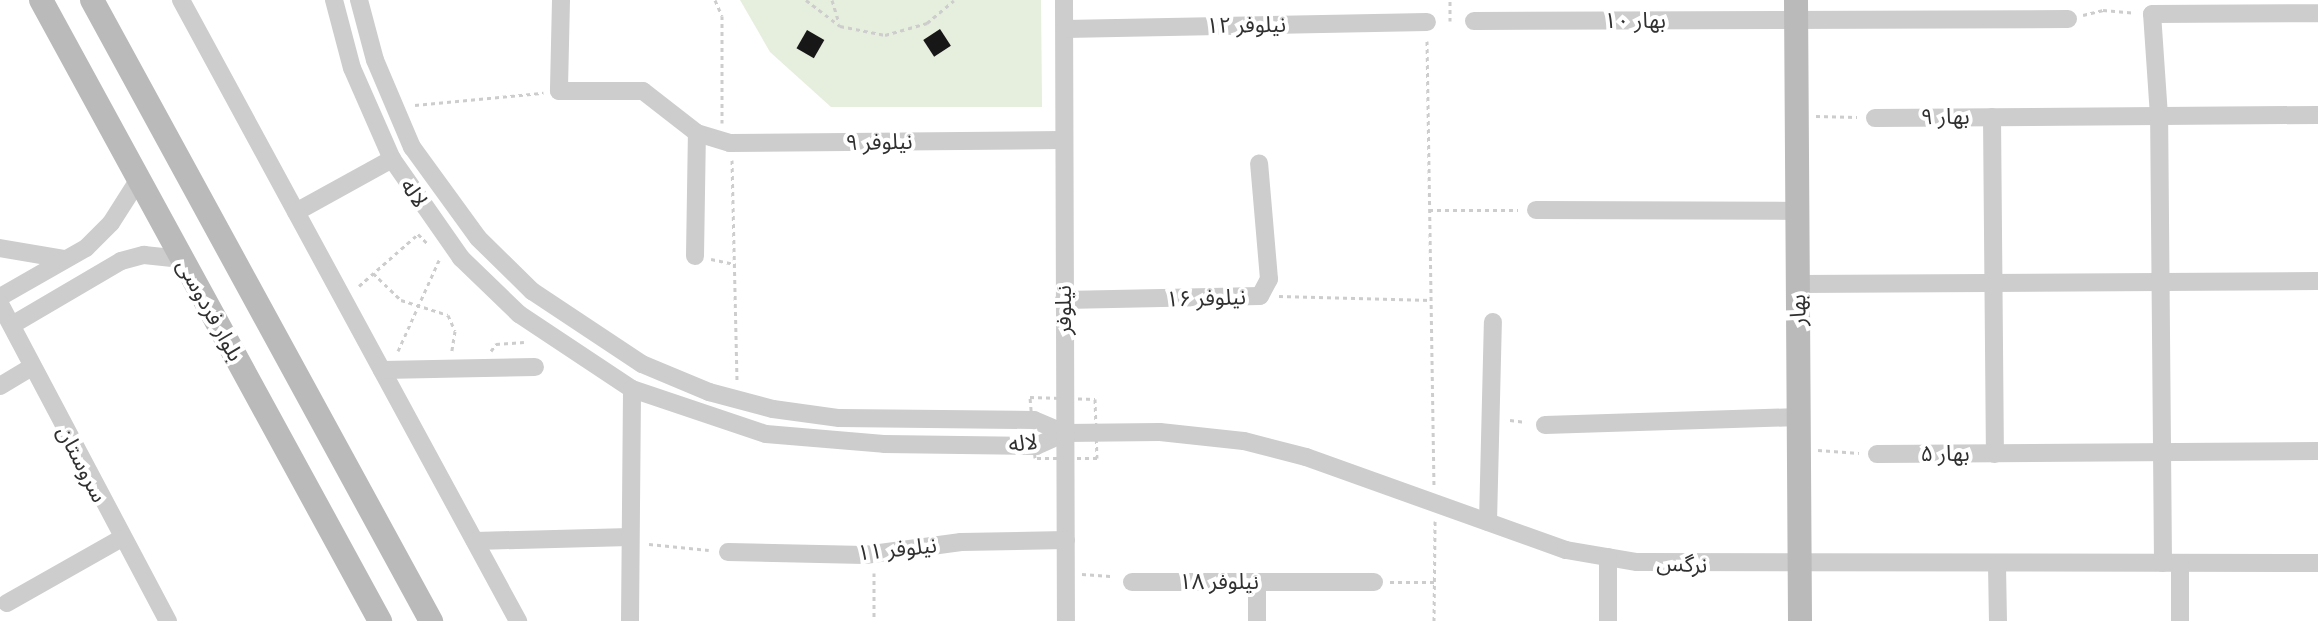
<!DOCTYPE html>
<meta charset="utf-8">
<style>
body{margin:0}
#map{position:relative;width:2318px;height:621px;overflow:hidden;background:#fff;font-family:"Roboto Condensed","Noto Sans Arabic",sans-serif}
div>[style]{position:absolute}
.green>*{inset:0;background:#e6eede}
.building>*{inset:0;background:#171717;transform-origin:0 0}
.path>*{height:3px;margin-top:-1.5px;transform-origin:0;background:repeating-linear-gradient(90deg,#cdcdcd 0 4px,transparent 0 8px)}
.street>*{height:18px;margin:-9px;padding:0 9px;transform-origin:9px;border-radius:9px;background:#cdcdcd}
.secondary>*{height:24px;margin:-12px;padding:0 12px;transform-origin:12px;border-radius:12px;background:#bababa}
span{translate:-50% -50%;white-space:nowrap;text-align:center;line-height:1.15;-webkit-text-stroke:8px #fff;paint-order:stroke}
.street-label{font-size:22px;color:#303030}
</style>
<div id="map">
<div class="green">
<div style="clip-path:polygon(740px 0,1041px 0,1042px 107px,831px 107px,770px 52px)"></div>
</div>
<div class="building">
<div style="left:940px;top:29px;width:20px;height:20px;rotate:57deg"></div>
<div style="left:807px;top:30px;width:20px;height:21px;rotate:30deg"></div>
</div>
<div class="path">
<div style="left:715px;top:0;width:17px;rotate:66deg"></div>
<div style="left:722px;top:16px;width:107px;rotate:90deg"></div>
<div style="left:806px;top:0;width:43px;rotate:37.4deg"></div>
<div style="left:840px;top:26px;width:46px;rotate:11.3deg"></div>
<div style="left:885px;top:35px;width:44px;rotate:-15.9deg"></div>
<div style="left:927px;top:23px;width:35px;rotate:-40deg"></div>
<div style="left:832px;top:0;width:24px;rotate:73deg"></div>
<div style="left:2083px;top:15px;width:21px;rotate:-14deg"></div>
<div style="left:2103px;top:10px;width:32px;rotate:5deg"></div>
<div style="left:1450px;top:21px;width:21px;rotate:-90deg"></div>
<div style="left:1427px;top:41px;width:444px;rotate:89.1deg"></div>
<div style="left:415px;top:105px;width:129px;rotate:-5.4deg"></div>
<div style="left:1816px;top:116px;width:41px;rotate:1.4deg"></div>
<div style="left:732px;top:160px;width:221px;rotate:88.7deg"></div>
<div style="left:1429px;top:210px;width:89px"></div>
<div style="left:711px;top:259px;width:25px;rotate:12deg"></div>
<div style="left:373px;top:273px;width:39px;rotate:44deg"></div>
<div style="left:401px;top:300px;width:49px;rotate:17.7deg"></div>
<div style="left:448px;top:315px;width:17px;rotate:66deg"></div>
<div style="left:455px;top:331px;width:20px;rotate:99deg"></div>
<div style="left:359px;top:286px;width:79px;rotate:-41.4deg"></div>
<div style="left:418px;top:234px;width:13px;rotate:45deg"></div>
<div style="left:1279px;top:296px;width:152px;rotate:1.5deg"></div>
<div style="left:398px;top:351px;width:100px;rotate:-65.7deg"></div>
<div style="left:491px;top:351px;width:9px;rotate:-54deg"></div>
<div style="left:496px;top:344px;width:28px;rotate:-4deg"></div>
<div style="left:1030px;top:397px;width:65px;rotate:1.8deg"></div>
<div style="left:1095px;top:399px;width:59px;rotate:88.1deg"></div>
<div style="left:1097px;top:458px;width:62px;rotate:180deg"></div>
<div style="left:1035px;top:458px;width:61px;rotate:-94.7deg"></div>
<div style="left:1510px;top:420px;width:16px;rotate:7deg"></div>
<div style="left:1818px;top:450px;width:41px;rotate:4.2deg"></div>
<div style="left:649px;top:544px;width:60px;rotate:5.7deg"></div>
<div style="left:874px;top:573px;width:48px;rotate:90deg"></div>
<div style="left:1082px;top:574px;width:32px;rotate:4deg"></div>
<div style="left:1390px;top:582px;width:44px"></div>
<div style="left:1434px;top:621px;width:100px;rotate:-89.4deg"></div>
</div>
<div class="street">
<div style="left:181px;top:0;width:707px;rotate:61.51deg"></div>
<div style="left:334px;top:0;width:70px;rotate:75.2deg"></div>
<div style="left:352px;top:68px;width:99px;rotate:66.3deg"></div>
<div style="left:392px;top:159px;width:121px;rotate:55.1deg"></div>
<div style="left:461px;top:258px;width:81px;rotate:44deg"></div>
<div style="left:519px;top:314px;width:136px;rotate:33.6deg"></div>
<div style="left:632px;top:389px;width:141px;rotate:18.6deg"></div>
<div style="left:766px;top:434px;width:118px;rotate:4.8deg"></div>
<div style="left:884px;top:444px;width:152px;rotate:0.8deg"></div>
<div style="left:1036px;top:446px;width:32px;rotate:-24deg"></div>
<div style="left:1065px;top:433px;width:95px;rotate:-0.6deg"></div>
<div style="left:1160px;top:432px;width:84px;rotate:6.1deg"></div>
<div style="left:1244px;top:441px;width:64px;rotate:14.5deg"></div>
<div style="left:1306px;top:457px;width:276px;rotate:19.7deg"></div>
<div style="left:1566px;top:550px;width:72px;rotate:9.6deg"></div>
<div style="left:1637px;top:562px;width:681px;rotate:0.08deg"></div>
<div style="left:359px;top:0;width:62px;rotate:75.1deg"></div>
<div style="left:375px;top:60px;width:95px;rotate:67deg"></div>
<div style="left:412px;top:147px;width:112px;rotate:54deg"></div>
<div style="left:478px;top:238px;width:76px;rotate:44.5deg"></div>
<div style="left:532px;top:291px;width:132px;rotate:33.6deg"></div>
<div style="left:642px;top:364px;width:73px;rotate:22.7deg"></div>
<div style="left:709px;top:392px;width:66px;rotate:14.9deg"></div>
<div style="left:773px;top:409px;width:67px;rotate:7.8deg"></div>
<div style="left:839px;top:418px;width:195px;rotate:0.6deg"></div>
<div style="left:1034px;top:420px;width:34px;rotate:23deg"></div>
<div style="left:561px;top:0;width:91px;rotate:91.3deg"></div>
<div style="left:559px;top:91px;width:84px"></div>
<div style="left:643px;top:91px;width:68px;rotate:37.9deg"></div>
<div style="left:697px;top:133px;width:34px;rotate:17deg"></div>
<div style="left:730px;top:143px;width:332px;rotate:-0.5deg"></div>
<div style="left:1064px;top:0;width:621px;rotate:89.82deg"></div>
<div style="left:1474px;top:21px;width:594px;rotate:-0.19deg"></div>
<div style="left:1065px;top:29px;width:362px;rotate:-1.1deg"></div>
<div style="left:1992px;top:117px;width:337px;rotate:89.5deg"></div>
<div style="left:1875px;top:118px;width:443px;rotate:-0.4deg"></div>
<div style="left:1536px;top:210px;width:261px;rotate:0.2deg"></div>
<div style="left:296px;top:212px;width:110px;rotate:-28.9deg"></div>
<div style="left:0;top:248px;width:66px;rotate:9.6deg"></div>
<div style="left:695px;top:256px;width:123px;rotate:-89.1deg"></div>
<div style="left:1798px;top:284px;width:520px;rotate:-0.33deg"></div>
<div style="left:0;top:297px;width:99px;rotate:-29.7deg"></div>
<div style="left:86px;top:248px;width:35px;rotate:-45deg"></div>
<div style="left:111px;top:223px;width:52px;rotate:-57.5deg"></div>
<div style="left:1064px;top:300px;width:196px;rotate:-1.2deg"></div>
<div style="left:1260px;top:296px;width:19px;rotate:-62deg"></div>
<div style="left:1269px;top:279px;width:116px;rotate:-94.9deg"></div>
<div style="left:0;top:304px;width:359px;rotate:62.1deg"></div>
<div style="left:12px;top:325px;width:126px;rotate:-30.4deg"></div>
<div style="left:121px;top:261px;width:24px;rotate:-15deg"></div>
<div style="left:144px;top:255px;width:38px;rotate:6deg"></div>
<div style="left:382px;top:370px;width:153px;rotate:-1.1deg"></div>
<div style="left:0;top:386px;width:37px;rotate:-31deg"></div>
<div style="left:1545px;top:425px;width:254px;rotate:-1.8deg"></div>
<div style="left:1877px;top:454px;width:441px;rotate:-0.4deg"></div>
<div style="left:1488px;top:522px;width:200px;rotate:-88.6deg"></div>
<div style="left:475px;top:541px;width:155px;rotate:-1.5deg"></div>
<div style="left:728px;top:552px;width:137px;rotate:1.3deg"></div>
<div style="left:865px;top:555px;width:97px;rotate:-7.7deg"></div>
<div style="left:961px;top:542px;width:105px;rotate:-1.1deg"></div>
<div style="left:1608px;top:557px;width:64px;rotate:90deg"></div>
<div style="left:2163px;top:563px;width:447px;rotate:-90.5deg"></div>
<div style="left:2159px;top:116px;width:102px;rotate:-93.9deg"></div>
<div style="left:2152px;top:14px;width:166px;rotate:-0.3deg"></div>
<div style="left:2180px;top:564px;width:57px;rotate:90deg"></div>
<div style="left:1997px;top:565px;width:56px;rotate:89deg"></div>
<div style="left:1132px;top:582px;width:242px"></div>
<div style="left:7px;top:603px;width:130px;rotate:-29.5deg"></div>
<div style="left:630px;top:621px;width:232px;rotate:-89.5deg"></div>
<div style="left:1257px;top:621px;width:39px;rotate:-90deg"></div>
</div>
<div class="secondary">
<div style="left:41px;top:0;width:708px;rotate:61.37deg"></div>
<div style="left:92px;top:0;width:708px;rotate:61.37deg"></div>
<div style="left:1796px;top:0;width:621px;rotate:89.63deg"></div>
</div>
<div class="street-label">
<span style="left:1635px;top:21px">بهار ۱۰</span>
<span style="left:1246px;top:25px;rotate:-1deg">نیلوفر ۱۲</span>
<span style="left:1945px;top:117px">بهار ۹</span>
<span style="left:879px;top:142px;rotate:-1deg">نیلوفر ۹</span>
<span style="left:414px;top:193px;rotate:56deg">لاله</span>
<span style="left:1206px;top:298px;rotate:-2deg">نیلوفر ۱۶</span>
<span style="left:210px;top:310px;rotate:61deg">بلوار فردوسی</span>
<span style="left:1064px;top:310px;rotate:-90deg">نیلوفر</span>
<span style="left:1798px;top:310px;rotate:-91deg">بهار</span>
<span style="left:1023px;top:443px;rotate:-6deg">لاله</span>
<span style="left:1945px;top:454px">بهار ۵</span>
<span style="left:82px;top:464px;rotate:63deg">سروستان</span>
<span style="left:897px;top:549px;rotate:-6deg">نیلوفر ۱۱</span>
<span style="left:1682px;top:564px;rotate:3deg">نرگس</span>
<span style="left:1219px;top:582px">نیلوفر ۱۸</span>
</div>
</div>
